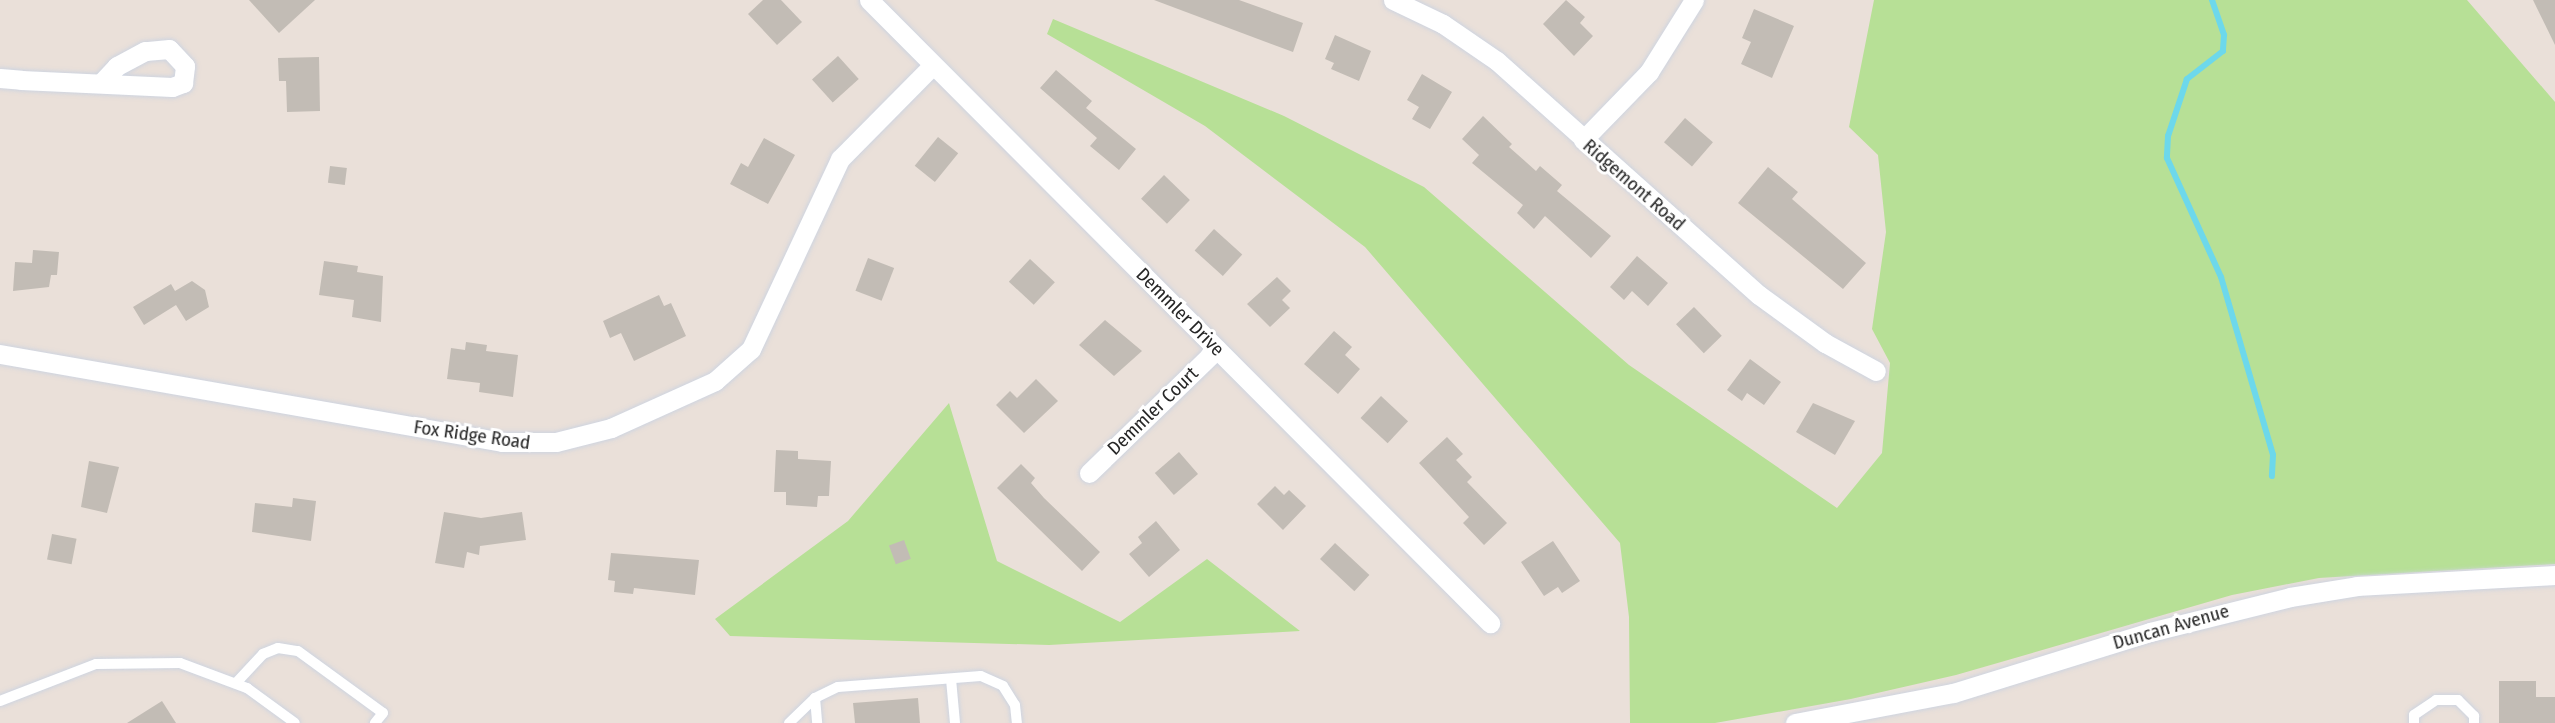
<!DOCTYPE html>
<style>
body{margin:0}
#map{position:relative;width:2555px;height:723px;overflow:hidden;background:#eae0d9;font-family:"Fira Sans Condensed",sans-serif}
div>[style]{position:absolute}
.green>*{inset:0;background:#b7e096}
.stream>*{height:6px;margin:-3px;padding:0 3px;transform-origin:3px;border-radius:3px;background:#6dd8eb}
.building>*{inset:0;background:#c2bcb5;transform-origin:0 0}
.roads{filter:drop-shadow(0 0 2px #ced4e0) drop-shadow(0 0 2px #ced4e0)}
.lane>*{height:10px;margin:-5px;padding:0 5px;transform-origin:5px;border-radius:5px;background:#fff}
.street>*{height:19px;margin:-9.5px;padding:0 9.5px;transform-origin:9.5px;border-radius:9.5px;background:#fff}
span{translate:-50% -50%;white-space:nowrap;text-align:center;line-height:1.15;-webkit-text-stroke:6px #fff;paint-order:stroke}
.street-label{font-size:19px;color:#272727}
</style>
<div id="map">
<div class="green">
<div style="clip-path:polygon(1874px 0,2467px 0,2555px 102px,2555px 564px,2319px 578px,2232px 595px,1956px 675px,1851px 699px,1715px 723px,1630px 723px,1629px 617px,1620px 543px,1365px 247px,1205px 126px,1047px 34px,1053px 19px,1284px 116px,1424px 187px,1629px 365px,1837px 508px,1882px 453px,1890px 363px,1872px 329px,1886px 232px,1878px 155px,1849px 127px)"></div>
<div style="clip-path:polygon(949px 403px,997px 561px,1120px 622px,1207px 559px,1300px 631px,1049px 645px,730px 636px,715px 619px,848px 521px)"></div>
</div>
<div class="stream">
<div style="left:2212px;top:0;width:37px;rotate:71deg"></div>
<div style="left:2224px;top:35px;width:16px;rotate:94deg"></div>
<div style="left:2223px;top:51px;width:46px;rotate:142.1deg"></div>
<div style="left:2187px;top:79px;width:60px;rotate:108.4deg"></div>
<div style="left:2168px;top:136px;width:22px;rotate:93deg"></div>
<div style="left:2167px;top:158px;width:131px;rotate:65.6deg"></div>
<div style="left:2221px;top:277px;width:185px;rotate:73.7deg"></div>
<div style="left:2273px;top:455px;width:21px;rotate:93deg"></div>
</div>
<div class="building">
<div style="clip-path:polygon(249px 0,315px 0,279px 33px)"></div>
<div style="clip-path:polygon(763px 0,781px 0,802px 22px,777px 45px,748px 14px)"></div>
<div style="clip-path:polygon(1154px 0,1239px 0,1303px 23px,1293px 52px)"></div>
<div style="clip-path:polygon(1566px 0,1585px 17px,1580px 23px,1593px 36px,1574px 56px,1543px 24px)"></div>
<div style="clip-path:polygon(2533px 0,2555px 0,2555px 45px)"></div>
<div style="clip-path:polygon(1754px 9px,1794px 26px,1772px 78px,1741px 64px,1751px 42px,1742px 38px)"></div>
<div style="clip-path:polygon(1335px 35px,1371px 51px,1359px 81px,1331px 69px,1334px 63px,1325px 59px)"></div>
<div style="left:838px;top:56px;width:31px;height:35px;rotate:48deg"></div>
<div style="clip-path:polygon(319px 57px,320px 111px,287px 112px,286px 81px,279px 81px,278px 58px)"></div>
<div style="clip-path:polygon(1056px 70px,1092px 101px,1086px 108px,1136px 149px,1119px 170px,1090px 146px,1097px 138px,1040px 88px)"></div>
<div style="clip-path:polygon(1422px 74px,1452px 92px,1430px 129px,1412px 119px,1419px 107px,1407px 100px)"></div>
<div style="clip-path:polygon(1483px 116px,1512px 144px,1509px 147px,1536px 171px,1540px 166px,1562px 185px,1557px 191px,1611px 236px,1591px 258px,1545px 216px,1534px 229px,1517px 213px,1523px 205px,1472px 163px,1479px 155px,1462px 139px)"></div>
<div style="left:1685px;top:118px;width:37px;height:32px;rotate:41deg"></div>
<div style="left:938px;top:137px;width:26px;height:37px;rotate:39deg"></div>
<div style="clip-path:polygon(764px 138px,795px 155px,768px 204px,730px 184px,741px 163px,748px 167px)"></div>
<div style="left:330px;top:166px;width:17px;height:17px;rotate:7deg"></div>
<div style="clip-path:polygon(1768px 167px,1798px 192px,1792px 199px,1866px 263px,1843px 289px,1738px 203px)"></div>
<div style="left:1164px;top:175px;width:36px;height:33px;rotate:44deg"></div>
<div style="left:1214px;top:229px;width:38px;height:29px;rotate:42deg"></div>
<div style="clip-path:polygon(33px 250px,59px 252px,57px 275px,51px 275px,49px 287px,13px 291px,15px 262px,32px 263px)"></div>
<div style="clip-path:polygon(1637px 256px,1668px 283px,1648px 306px,1632px 291px,1624px 300px,1610px 287px)"></div>
<div style="left:868px;top:258px;width:28px;height:35px;rotate:21deg"></div>
<div style="left:1030px;top:259px;width:34px;height:31px;rotate:43deg"></div>
<div style="clip-path:polygon(324px 261px,358px 266px,357px 272px,383px 276px,381px 322px,352px 317px,354px 300px,319px 295px)"></div>
<div style="clip-path:polygon(1277px 277px,1291px 291px,1282px 300px,1290px 308px,1270px 327px,1247px 304px)"></div>
<div style="clip-path:polygon(192px 281px,205px 290px,209px 307px,186px 321px,176px 305px,144px 325px,133px 307px,171px 284px,175px 291px)"></div>
<div style="clip-path:polygon(659px 295px,664px 306px,671px 303px,686px 336px,634px 361px,621px 333px,610px 338px,603px 321px)"></div>
<div style="left:1694px;top:307px;width:40px;height:25px;rotate:46deg"></div>
<div style="clip-path:polygon(1105px 320px,1142px 351px,1114px 376px,1079px 345px)"></div>
<div style="clip-path:polygon(1334px 331px,1352px 347px,1345px 355px,1360px 369px,1338px 394px,1304px 364px)"></div>
<div style="clip-path:polygon(466px 342px,487px 345px,486px 351px,518px 355px,513px 397px,479px 392px,480px 383px,447px 379px,451px 348px,465px 350px)"></div>
<div style="clip-path:polygon(1750px 359px,1781px 382px,1764px 405px,1747px 393px,1742px 401px,1727px 390px)"></div>
<div style="clip-path:polygon(1036px 379px,1058px 401px,1024px 433px,996px 405px,1010px 391px,1017px 398px)"></div>
<div style="left:1381px;top:396px;width:37px;height:30px;rotate:43deg"></div>
<div style="clip-path:polygon(1813px 403px,1855px 421px,1835px 455px,1796px 432px)"></div>
<div style="clip-path:polygon(1447px 437px,1463px 454px,1456px 460px,1472px 477px,1467px 482px,1507px 523px,1484px 545px,1463px 523px,1469px 517px,1419px 463px)"></div>
<div style="clip-path:polygon(776px 450px,798px 451px,798px 459px,831px 461px,829px 496px,818px 496px,817px 507px,786px 505px,786px 492px,774px 492px)"></div>
<div style="left:1179px;top:452px;width:29px;height:32px;rotate:49deg"></div>
<div style="clip-path:polygon(89px 461px,119px 467px,107px 513px,81px 507px)"></div>
<div style="clip-path:polygon(1021px 464px,1035px 478px,1031px 483px,1044px 498px,1100px 552px,1082px 571px,997px 488px)"></div>
<div style="clip-path:polygon(1275px 486px,1284px 495px,1289px 490px,1306px 506px,1283px 530px,1257px 504px)"></div>
<div style="clip-path:polygon(293px 498px,316px 501px,311px 541px,252px 532px,255px 503px,292px 507px)"></div>
<div style="clip-path:polygon(444px 512px,481px 518px,522px 512px,526px 540px,480px 546px,479px 555px,467px 552px,464px 568px,435px 563px)"></div>
<div style="clip-path:polygon(1156px 521px,1180px 550px,1149px 577px,1129px 554px,1142px 543px,1138px 537px)"></div>
<div style="left:52px;top:534px;width:25px;height:26px;rotate:11deg"></div>
<div style="left:904px;top:540px;width:20px;height:16px;rotate:70deg"></div>
<div style="clip-path:polygon(1553px 541px,1580px 581px,1562px 593px,1558px 587px,1544px 596px,1521px 562px)"></div>
<div style="left:1335px;top:543px;width:47px;height:22px;rotate:43deg"></div>
<div style="clip-path:polygon(611px 553px,699px 560px,695px 595px,634px 588px,633px 594px,614px 592px,615px 581px,608px 580px)"></div>
<div style="clip-path:polygon(2499px 681px,2536px 681px,2536px 697px,2555px 697px,2555px 723px,2499px 723px)"></div>
<div style="clip-path:polygon(918px 698px,920px 723px,855px 723px,853px 703px)"></div>
<div style="clip-path:polygon(162px 701px,176px 723px,127px 723px)"></div>
</div>
<div class="roads">
<div class="lane">
<div style="left:951px;top:679px;width:44px;rotate:84.8deg"></div>
<div style="left:236px;top:683px;width:40px;rotate:-47deg"></div>
<div style="left:263px;top:654px;width:16px;rotate:-22deg"></div>
<div style="left:278px;top:648px;width:20px;rotate:9deg"></div>
<div style="left:298px;top:651px;width:105px;rotate:36.1deg"></div>
<div style="left:383px;top:713px;width:13px;rotate:129deg"></div>
<div style="left:815px;top:698px;width:25px;rotate:85deg"></div>
<div style="left:0;top:701px;width:103px;rotate:-21.1deg"></div>
<div style="left:96px;top:664px;width:84px;rotate:-0.7deg"></div>
<div style="left:180px;top:663px;width:72px;rotate:20.5deg"></div>
<div style="left:247px;top:688px;width:59px;rotate:36.1deg"></div>
<div style="left:789px;top:723px;width:36px;rotate:-44deg"></div>
<div style="left:815px;top:698px;width:25px;rotate:-26deg"></div>
<div style="left:838px;top:687px;width:143px;rotate:-4.4deg"></div>
<div style="left:981px;top:676px;width:24px;rotate:24deg"></div>
<div style="left:1003px;top:686px;width:22px;rotate:58deg"></div>
<div style="left:1015px;top:705px;width:18px;rotate:84deg"></div>
<div style="left:2414px;top:723px;width:8px;rotate:-90deg"></div>
<div style="left:2414px;top:715px;width:27px;rotate:-34deg"></div>
<div style="left:2436px;top:700px;width:22px"></div>
<div style="left:2458px;top:700px;width:23px;rotate:45deg"></div>
<div style="left:2474px;top:716px;width:7px;rotate:90deg"></div>
</div>
<div class="street">
<div style="left:869px;top:0;width:880px;rotate:45.09deg"></div>
<div style="left:1393px;top:0;width:55px;rotate:25.6deg"></div>
<div style="left:1443px;top:24px;width:65px;rotate:34.4deg"></div>
<div style="left:1497px;top:61px;width:351px;rotate:41.8deg"></div>
<div style="left:1759px;top:295px;width:82px;rotate:36deg"></div>
<div style="left:1825px;top:343px;width:58px;rotate:28.8deg"></div>
<div style="left:0;top:78px;width:21px;rotate:5deg"></div>
<div style="left:21px;top:80px;width:151px;rotate:2.7deg"></div>
<div style="left:172px;top:87px;width:12px;rotate:-20deg"></div>
<div style="left:183px;top:83px;width:17px;rotate:-83deg"></div>
<div style="left:185px;top:66px;width:23px;rotate:-133deg"></div>
<div style="left:169px;top:49px;width:24px;rotate:175deg"></div>
<div style="left:145px;top:51px;width:32px;rotate:152deg"></div>
<div style="left:117px;top:66px;width:23px;rotate:133deg"></div>
<div style="left:1583px;top:140px;width:95px;rotate:-45.9deg"></div>
<div style="left:1649px;top:72px;width:85px;rotate:-58deg"></div>
<div style="left:0;top:354px;width:510px;rotate:9.94deg"></div>
<div style="left:502px;top:442px;width:54px"></div>
<div style="left:556px;top:442px;width:57px;rotate:-14.3deg"></div>
<div style="left:611px;top:428px;width:114px;rotate:-24.3deg"></div>
<div style="left:715px;top:381px;width:48px;rotate:-41.6deg"></div>
<div style="left:751px;top:349px;width:210px;rotate:-64.9deg"></div>
<div style="left:840px;top:159px;width:132px;rotate:-45.3deg"></div>
<div style="left:1089px;top:473px;width:178px;rotate:-44.1deg"></div>
<div style="left:1795px;top:723px;width:161px;rotate:-10.8deg"></div>
<div style="left:1953px;top:693px;width:206px;rotate:-17.2deg"></div>
<div style="left:2150px;top:632px;width:144px;rotate:-14deg"></div>
<div style="left:2290px;top:597px;width:68px;rotate:-9.3deg"></div>
<div style="left:2357px;top:586px;width:198px;rotate:-3.2deg"></div>
</div>
</div>
<div class="street-label">
<span style="left:1634px;top:185px;rotate:41deg">Ridgemont Road</span>
<span style="left:1180px;top:312px;rotate:45deg">Demmler Drive</span>
<span style="left:1153px;top:411px;rotate:-44deg">Demmler Court</span>
<span style="left:472px;top:435px;rotate:8deg">Fox Ridge Road</span>
<span style="left:2171px;top:627px;rotate:-16deg">Duncan Avenue</span>
</div>
</div>
